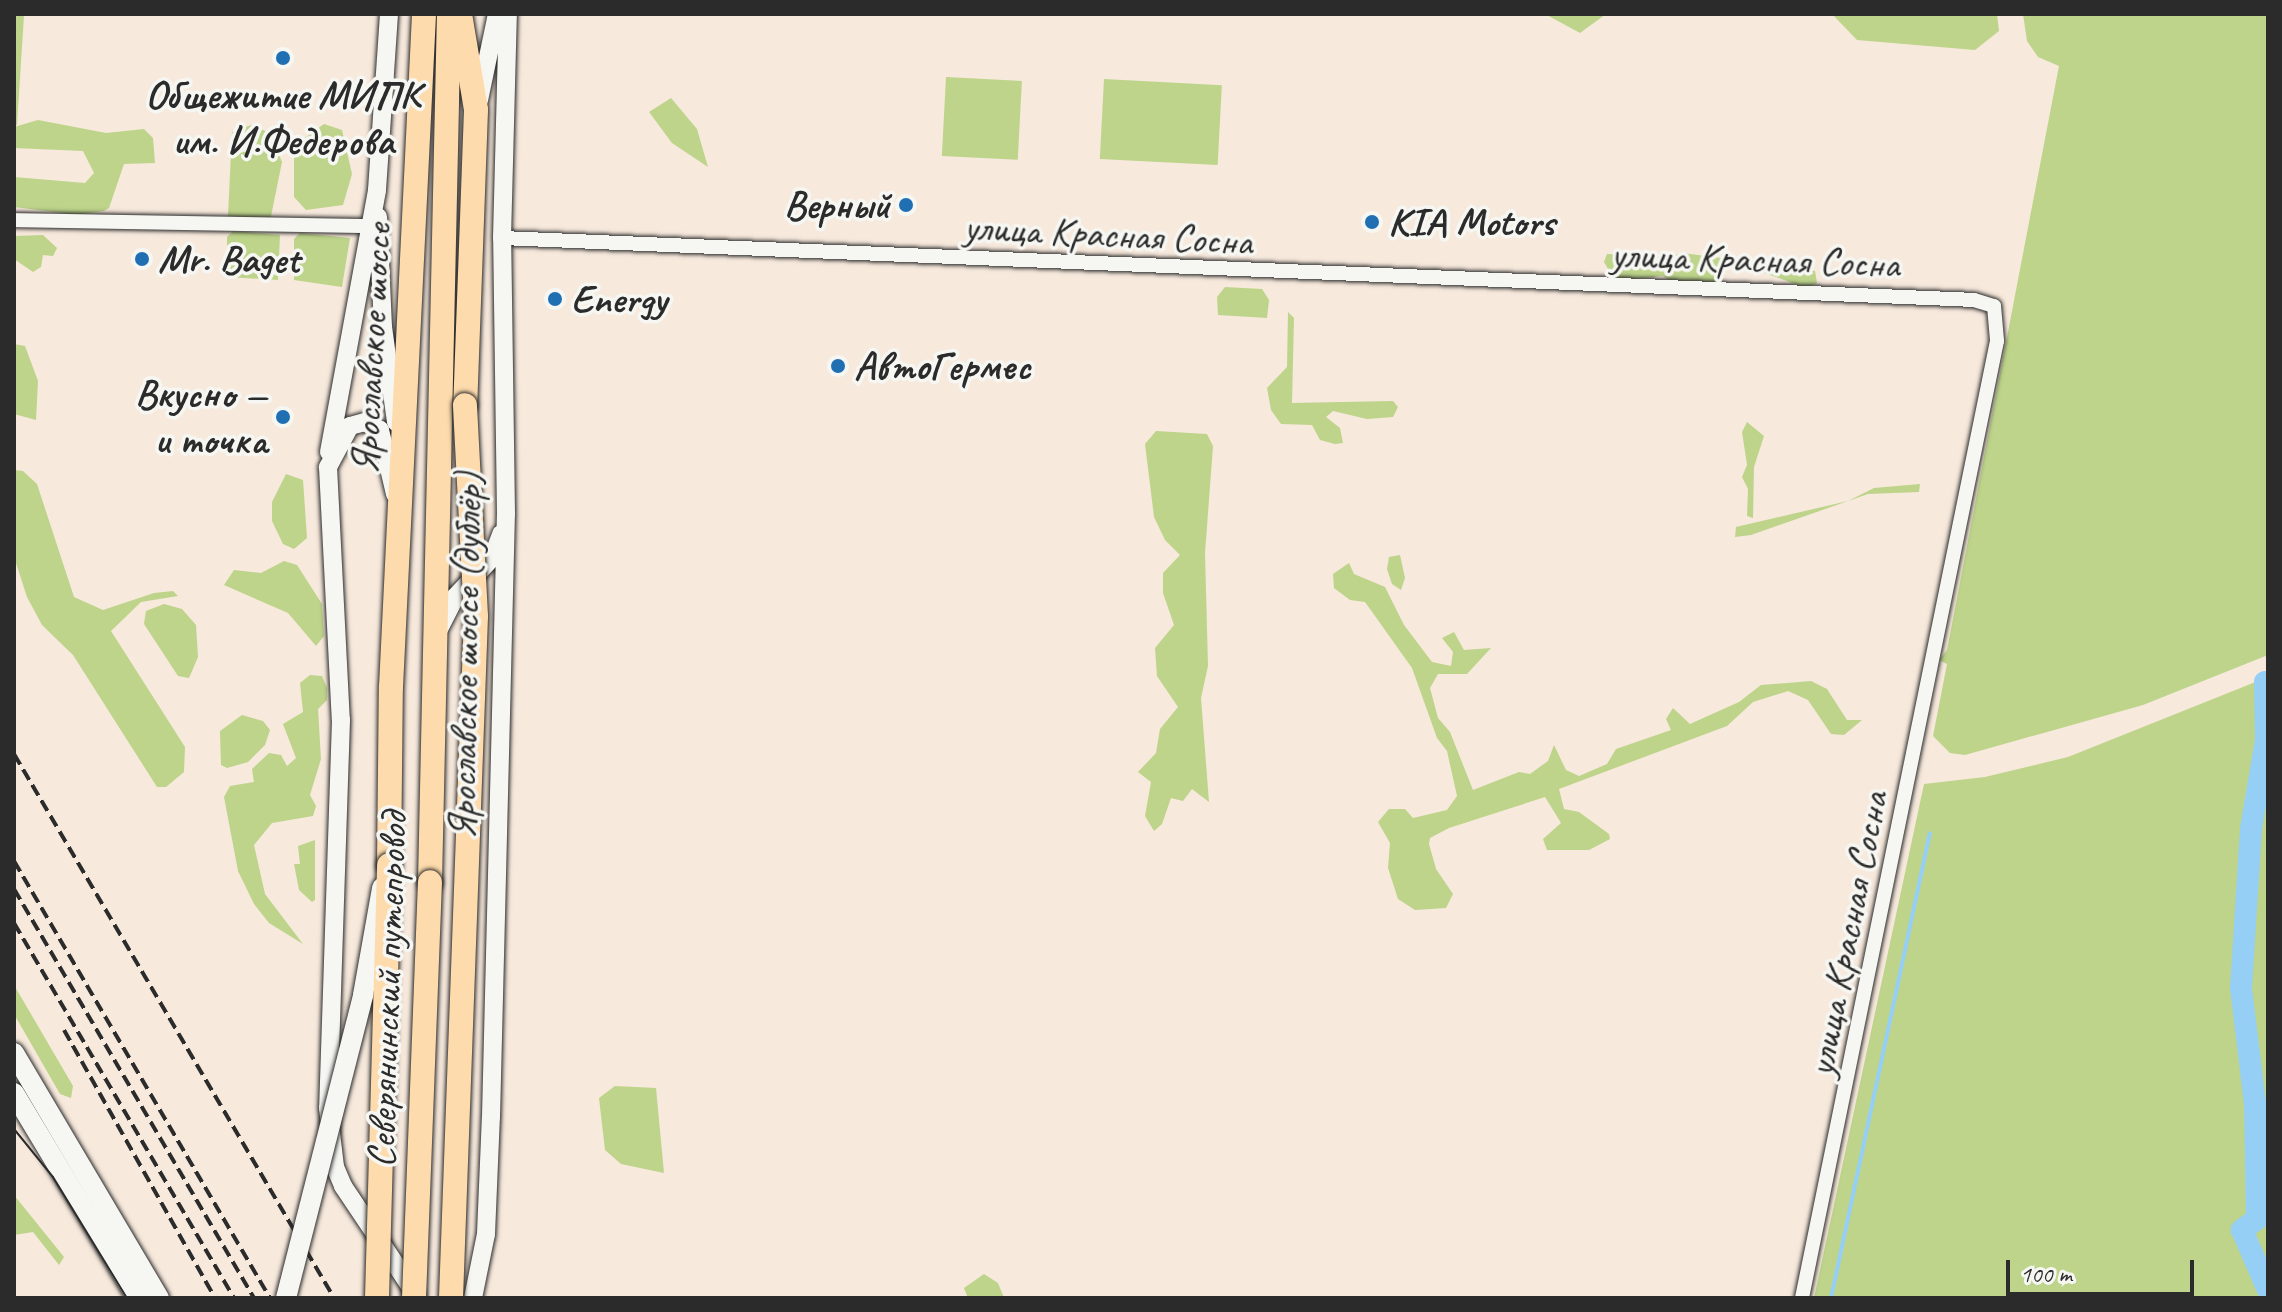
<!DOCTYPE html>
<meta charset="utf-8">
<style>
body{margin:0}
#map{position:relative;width:2282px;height:1312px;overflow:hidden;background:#f7e9dc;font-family:Caveat,sans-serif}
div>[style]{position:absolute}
.green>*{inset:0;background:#bdd48a;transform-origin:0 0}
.stream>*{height:4px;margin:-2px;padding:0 2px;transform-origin:2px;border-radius:2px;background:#95cff5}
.river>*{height:22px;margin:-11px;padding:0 11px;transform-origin:11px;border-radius:11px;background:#95cff5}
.roads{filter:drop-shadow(0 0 2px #2b2b2b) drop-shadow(0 0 2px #2b2b2b)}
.minor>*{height:14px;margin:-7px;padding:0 7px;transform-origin:7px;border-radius:7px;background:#f6f6f2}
.tertiary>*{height:18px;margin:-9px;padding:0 9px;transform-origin:9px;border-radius:9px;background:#f6f6f2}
.secondary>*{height:20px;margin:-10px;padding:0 10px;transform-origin:10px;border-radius:10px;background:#f6f6f2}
.primary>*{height:24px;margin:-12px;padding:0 12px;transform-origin:12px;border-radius:12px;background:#fedbac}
.tram>*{height:2px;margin:-1px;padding:0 1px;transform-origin:1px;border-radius:1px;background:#2b2b2b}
.rail>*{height:4px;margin-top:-2px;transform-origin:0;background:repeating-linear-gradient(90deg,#2b2b2b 0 12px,transparent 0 18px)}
.bridges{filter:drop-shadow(0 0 2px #2b2b2b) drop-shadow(0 0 2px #2b2b2b)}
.secondary-bridge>*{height:20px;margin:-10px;padding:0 10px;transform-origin:10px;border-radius:10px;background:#f6f6f2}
.primary-bridge>*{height:24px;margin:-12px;padding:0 12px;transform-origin:12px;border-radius:12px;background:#fedbac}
.dots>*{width:22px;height:22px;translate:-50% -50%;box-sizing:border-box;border:4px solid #f6f6f2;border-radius:50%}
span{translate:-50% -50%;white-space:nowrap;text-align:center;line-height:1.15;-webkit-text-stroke:7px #f6f6f2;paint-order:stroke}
.poi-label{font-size:40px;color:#2b2b2b;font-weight:700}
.right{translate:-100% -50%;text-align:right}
.left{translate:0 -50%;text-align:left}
.street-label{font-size:40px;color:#2b2b2b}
.frame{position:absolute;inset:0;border:16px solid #2b2b2b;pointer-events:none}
.scale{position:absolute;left:2006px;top:1260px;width:188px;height:36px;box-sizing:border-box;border:4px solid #2b2b2b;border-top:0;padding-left:10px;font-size:24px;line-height:28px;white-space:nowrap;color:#2b2b2b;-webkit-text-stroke:6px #f6f6f2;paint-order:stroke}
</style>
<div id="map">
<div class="green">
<div style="clip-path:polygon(14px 14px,24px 15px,17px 125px,14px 125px)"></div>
<div style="clip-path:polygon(1545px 14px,1606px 14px,1580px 33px)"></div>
<div style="clip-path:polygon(1832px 14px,1997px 14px,1999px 31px,1975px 50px,1857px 40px)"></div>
<div style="clip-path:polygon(2023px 14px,2268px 14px,2268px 655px,2143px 705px,1965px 755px,1950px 753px,1933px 736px,1947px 664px,1939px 660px,1947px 650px,2059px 66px,2038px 57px,2027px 41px)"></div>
<div style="left:946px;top:77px;width:76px;height:79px;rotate:3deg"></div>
<div style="left:1104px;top:79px;width:118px;height:80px;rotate:3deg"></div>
<div style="clip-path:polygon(671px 98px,697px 129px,708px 167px,672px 143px,649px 112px)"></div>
<div style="clip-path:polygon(38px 120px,106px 133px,144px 129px,153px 138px,155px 163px,124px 164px,109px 208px,104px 211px,77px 215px,14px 207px,14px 177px,85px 183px,94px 173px,83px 151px,14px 148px,14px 127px)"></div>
<div style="clip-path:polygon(324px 124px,342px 130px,352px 174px,343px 205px,306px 210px,294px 197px,294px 146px)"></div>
<div style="clip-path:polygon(251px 125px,270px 133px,282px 162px,270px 221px,228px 216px,232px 132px)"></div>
<div style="clip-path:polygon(233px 231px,280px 235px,278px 280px,227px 277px,227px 237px)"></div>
<div style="clip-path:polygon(300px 233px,350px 238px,342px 287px,294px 280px,294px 239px)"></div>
<div style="clip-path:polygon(43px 235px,57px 248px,53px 256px,43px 255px,41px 267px,33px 272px,14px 259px,14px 236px)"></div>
<div style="clip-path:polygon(1683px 253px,1721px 258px,1719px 279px,1711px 284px,1674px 284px,1663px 276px,1615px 281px,1604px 262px,1607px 254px,1667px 257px)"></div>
<div style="clip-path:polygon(1777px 266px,1815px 271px,1817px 283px,1806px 288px,1762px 272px)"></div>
<div style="clip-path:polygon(1225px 287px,1262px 289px,1269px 300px,1267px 318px,1218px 315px,1217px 297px)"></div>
<div style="clip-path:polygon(1288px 312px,1294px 318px,1292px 403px,1393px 401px,1398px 407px,1393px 417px,1367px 419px,1333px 411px,1326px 417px,1340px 428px,1343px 443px,1335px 444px,1320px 440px,1312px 425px,1281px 424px,1271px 410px,1267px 388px,1287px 367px)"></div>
<div style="clip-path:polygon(14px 344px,25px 346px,38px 381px,36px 420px,14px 414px)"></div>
<div style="clip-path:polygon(1747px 422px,1764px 436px,1754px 467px,1753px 518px,1747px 516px,1748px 489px,1742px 477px,1747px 465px,1742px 432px)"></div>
<div style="clip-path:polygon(1156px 431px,1207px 434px,1213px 446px,1205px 553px,1208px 666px,1201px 698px,1209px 802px,1192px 789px,1183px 801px,1171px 798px,1162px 824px,1154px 831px,1145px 816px,1151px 782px,1138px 772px,1156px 753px,1160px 729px,1178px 707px,1157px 676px,1155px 648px,1174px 625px,1163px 593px,1163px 573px,1180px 555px,1165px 540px,1154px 517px,1145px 444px)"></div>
<div style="clip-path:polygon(14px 470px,23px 471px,37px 484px,74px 597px,103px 610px,154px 593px,173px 591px,178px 596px,141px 602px,111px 631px,185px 747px,184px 772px,166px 787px,157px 787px,73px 655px,42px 625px,27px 597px,14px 557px)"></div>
<div style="clip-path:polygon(286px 474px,303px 480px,307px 538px,294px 549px,283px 544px,272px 521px,272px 502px)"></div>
<div style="clip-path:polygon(1920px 484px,1919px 492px,1868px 494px,1751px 535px,1735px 537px,1736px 527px,1848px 501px,1874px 488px)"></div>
<div style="clip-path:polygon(1400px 555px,1405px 578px,1401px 590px,1392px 584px,1387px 569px,1389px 557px)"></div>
<div style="clip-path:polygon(284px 561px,297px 565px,322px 604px,324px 636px,316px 646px,288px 613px,224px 585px,234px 570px,261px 573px)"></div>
<div style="clip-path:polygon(1349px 563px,1354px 574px,1385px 587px,1404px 625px,1432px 662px,1451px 666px,1453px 652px,1442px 638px,1454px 632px,1464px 650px,1491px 648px,1467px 674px,1438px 674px,1430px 688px,1438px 718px,1450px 732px,1473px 790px,1519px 772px,1530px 774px,1548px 761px,1554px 745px,1566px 770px,1579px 776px,1607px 764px,1616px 749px,1671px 730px,1666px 719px,1673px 708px,1690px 724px,1739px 702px,1761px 685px,1811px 681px,1827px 689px,1847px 720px,1862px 720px,1844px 735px,1831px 734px,1808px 700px,1788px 691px,1753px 702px,1727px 726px,1559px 789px,1564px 809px,1579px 812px,1609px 834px,1610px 839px,1589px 850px,1547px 850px,1543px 839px,1561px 823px,1545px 797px,1449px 828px,1430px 838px,1429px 844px,1436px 869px,1453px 894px,1446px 908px,1415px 910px,1398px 899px,1388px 868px,1390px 843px,1378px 822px,1389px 809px,1405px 809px,1413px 818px,1447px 810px,1457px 796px,1447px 751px,1437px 738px,1412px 668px,1365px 602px,1350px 600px,1334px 588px,1333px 574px)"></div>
<div style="clip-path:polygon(164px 604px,182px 609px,196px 625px,198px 657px,189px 678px,178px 676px,144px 624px,146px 611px)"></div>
<div style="clip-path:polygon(310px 675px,322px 676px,327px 688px,327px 700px,318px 709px,321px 759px,310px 795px,316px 806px,313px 816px,272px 823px,254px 845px,265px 894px,303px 944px,269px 923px,254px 904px,238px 871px,224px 797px,230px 786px,254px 782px,252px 769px,269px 753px,281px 755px,287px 766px,296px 758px,283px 724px,303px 712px,300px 683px)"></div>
<div style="clip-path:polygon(2268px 677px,2268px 1298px,1814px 1298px,1924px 784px,1985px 777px,2068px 757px)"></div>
<div style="clip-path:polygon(242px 715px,263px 721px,270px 730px,265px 745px,248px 762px,227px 768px,221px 765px,220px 731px)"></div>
<div style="clip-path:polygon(315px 840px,315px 900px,312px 902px,299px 890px,294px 864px,300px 864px,298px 846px)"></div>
<div style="clip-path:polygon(14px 985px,73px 1086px,71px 1098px,60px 1094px,14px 1014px)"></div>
<div style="clip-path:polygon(615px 1086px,656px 1088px,664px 1173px,621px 1164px,605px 1150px,599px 1098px)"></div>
<div style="clip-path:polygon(14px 1195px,64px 1257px,59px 1265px,33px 1232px,14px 1235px)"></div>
<div style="clip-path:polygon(984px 1274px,998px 1283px,1004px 1298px,968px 1298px,964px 1288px)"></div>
</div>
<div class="stream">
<div style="left:2265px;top:682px;width:3px;rotate:-18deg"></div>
<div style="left:1831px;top:1298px;width:475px;rotate:-78deg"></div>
</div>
<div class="river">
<div style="left:2265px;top:682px;width:58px;rotate:89deg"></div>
<div style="left:2266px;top:740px;width:90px;rotate:99.6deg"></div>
<div style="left:2251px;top:829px;width:159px;rotate:93.6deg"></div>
<div style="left:2241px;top:988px;width:116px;rotate:83.1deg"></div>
<div style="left:2255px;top:1103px;width:116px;rotate:89deg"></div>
<div style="left:2257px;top:1219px;width:19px;rotate:144deg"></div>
<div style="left:2242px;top:1230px;width:65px;rotate:66.6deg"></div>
</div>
<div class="roads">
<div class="minor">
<div style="left:14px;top:220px;width:355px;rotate:1deg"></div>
<div style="left:502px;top:238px;width:1473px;rotate:2.41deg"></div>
<div style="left:1974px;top:300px;width:21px;rotate:17deg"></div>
<div style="left:1994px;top:306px;width:35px;rotate:85deg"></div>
<div style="left:1997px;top:341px;width:977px;rotate:101.52deg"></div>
</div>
<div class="tertiary">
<div style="left:479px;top:100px;width:88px;rotate:-78.2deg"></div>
<div style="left:378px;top:217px;width:110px;rotate:87.4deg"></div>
<div style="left:383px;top:327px;width:96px;rotate:82.2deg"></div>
<div style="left:329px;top:452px;width:266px;rotate:-79.6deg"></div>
<div style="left:377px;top:190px;width:176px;rotate:-86.1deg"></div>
<div style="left:395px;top:494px;width:66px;rotate:-103.2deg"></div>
<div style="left:380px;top:430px;width:17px;rotate:-152deg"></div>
<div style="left:365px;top:422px;width:16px;rotate:165deg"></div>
<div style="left:350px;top:426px;width:47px;rotate:118.2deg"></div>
<div style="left:328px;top:467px;width:253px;rotate:87.1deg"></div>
<div style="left:341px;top:720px;width:388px;rotate:91.9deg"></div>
<div style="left:328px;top:1108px;width:59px;rotate:83.2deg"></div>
<div style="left:335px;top:1167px;width:21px;rotate:67deg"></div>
<div style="left:343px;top:1186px;width:131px;rotate:56.2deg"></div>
<div style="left:438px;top:631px;width:38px;rotate:-63deg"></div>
<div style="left:455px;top:597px;width:54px;rotate:-46.5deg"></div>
<div style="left:492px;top:558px;width:26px;rotate:-69deg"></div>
<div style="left:473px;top:1298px;width:65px;rotate:-78.5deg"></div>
<div style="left:486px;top:1234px;width:117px;rotate:-87.6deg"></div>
<div style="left:491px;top:1117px;width:603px;rotate:-88.58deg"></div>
<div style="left:506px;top:514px;width:276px;rotate:-90.8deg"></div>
<div style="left:502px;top:238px;width:224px;rotate:-88.5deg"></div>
</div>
<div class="secondary">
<div style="left:14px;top:1053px;width:285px;rotate:59.4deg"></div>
<div style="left:14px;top:1093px;width:239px;rotate:59deg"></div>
</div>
<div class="primary">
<div style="left:460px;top:14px;width:97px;rotate:80.5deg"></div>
<div style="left:476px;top:110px;width:295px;rotate:92.1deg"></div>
<div style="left:389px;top:865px;width:178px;rotate:-89.4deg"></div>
<div style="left:391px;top:687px;width:674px;rotate:-87.19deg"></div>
<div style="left:430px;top:882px;width:868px;rotate:-88.75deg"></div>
</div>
</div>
<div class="tram">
<div style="left:14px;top:1129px;width:62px;rotate:50.9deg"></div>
<div style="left:53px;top:1177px;width:142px;rotate:58.6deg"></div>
</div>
<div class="rail">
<div style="left:14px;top:754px;width:631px;rotate:59.53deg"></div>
<div style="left:14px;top:861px;width:506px;rotate:59.64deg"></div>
<div style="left:14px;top:889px;width:474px;rotate:59.6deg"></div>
<div style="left:14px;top:923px;width:435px;rotate:59.6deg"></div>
<div style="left:64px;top:1030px;width:308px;rotate:60.6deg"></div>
</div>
<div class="bridges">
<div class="secondary-bridge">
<div style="left:286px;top:1298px;width:313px;rotate:-75.7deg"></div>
<div style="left:363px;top:995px;width:109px;rotate:-79.9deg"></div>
</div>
<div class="primary-bridge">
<div style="left:377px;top:1298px;width:433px;rotate:-88.4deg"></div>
<div style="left:414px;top:1298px;width:416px;rotate:-87.8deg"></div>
<div style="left:451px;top:1298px;width:682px;rotate:-87.9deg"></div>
<div style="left:476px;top:616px;width:211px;rotate:-93deg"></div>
</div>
</div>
<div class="dots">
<div style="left:283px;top:58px;background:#1f6fb2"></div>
<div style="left:906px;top:205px;background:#1f6fb2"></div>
<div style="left:1372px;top:222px;background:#1f6fb2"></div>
<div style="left:142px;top:259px;background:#1f6fb2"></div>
<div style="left:555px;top:299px;background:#1f6fb2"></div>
<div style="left:838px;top:366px;background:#1f6fb2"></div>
<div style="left:283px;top:417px;background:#1f6fb2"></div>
</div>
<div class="poi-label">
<span style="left:283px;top:118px">Общежитие МИПК<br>им. И.Федерова</span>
<span class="right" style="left:890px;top:205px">Верный</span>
<span class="left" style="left:1388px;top:222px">KIA Motors</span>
<span class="left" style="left:158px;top:259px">Mr. Baget</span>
<span class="left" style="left:571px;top:299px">Energy</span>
<span class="left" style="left:854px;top:366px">АвтоГермес</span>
<span class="right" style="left:267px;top:417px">Вкусно —<br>и точка</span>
</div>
<div class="street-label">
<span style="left:1108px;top:234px;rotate:3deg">улица Красная Сосна</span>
<span style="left:1755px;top:259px;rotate:2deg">улица Красная Сосна</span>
<span style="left:371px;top:349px;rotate:-87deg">Ярославское шоссе</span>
<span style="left:465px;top:656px;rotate:-89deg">Ярославское шоссе (дублёр)</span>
<span style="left:1847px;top:934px;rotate:-79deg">улица Красная Сосна</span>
<span style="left:387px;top:990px;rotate:-88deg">Северянинский путепровод</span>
</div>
<div class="frame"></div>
<div class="scale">100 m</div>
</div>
